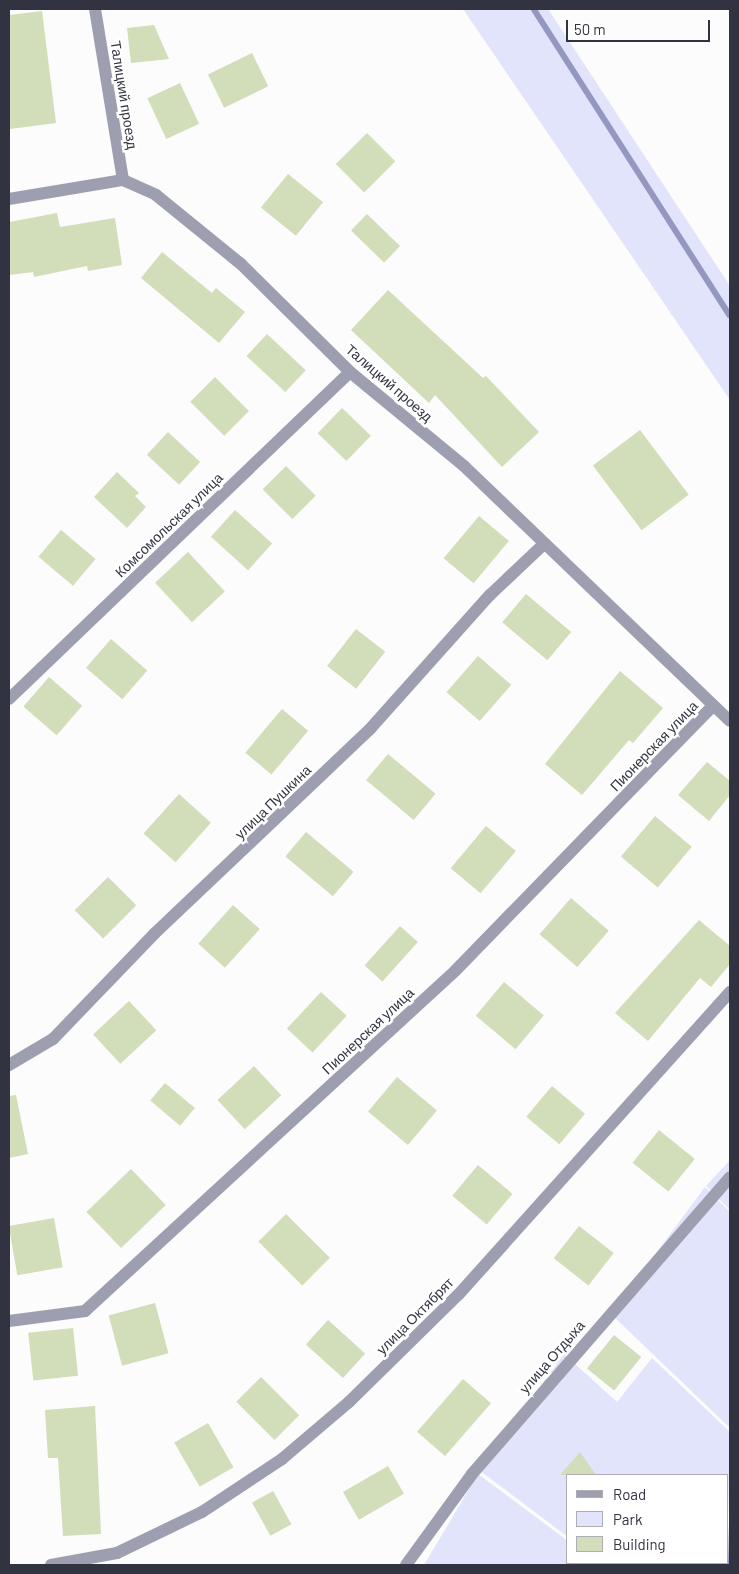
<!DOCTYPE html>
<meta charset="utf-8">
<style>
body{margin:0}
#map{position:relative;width:739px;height:1574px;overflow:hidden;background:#fbfcfb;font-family:Barlow,sans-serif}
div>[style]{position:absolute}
.green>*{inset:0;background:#e1e4fa}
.water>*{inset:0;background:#9498c0}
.stream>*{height:5.5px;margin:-2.75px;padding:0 2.75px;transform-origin:2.75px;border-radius:2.75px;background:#9498c0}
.building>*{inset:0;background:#d2ddba;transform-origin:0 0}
.minor>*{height:12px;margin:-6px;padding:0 6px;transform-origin:6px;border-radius:6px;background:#9d9fb1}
span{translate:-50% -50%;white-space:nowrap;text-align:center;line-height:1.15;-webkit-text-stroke:5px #fff;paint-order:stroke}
.street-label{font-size:14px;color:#313340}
.frame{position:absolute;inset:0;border:10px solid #313340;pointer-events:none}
.legend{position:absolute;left:566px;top:1474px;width:162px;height:90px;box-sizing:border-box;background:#fff;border:1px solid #adadb3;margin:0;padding:6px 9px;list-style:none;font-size:15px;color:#313340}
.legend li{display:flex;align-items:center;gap:10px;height:25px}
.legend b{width:25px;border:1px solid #adadb3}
.scale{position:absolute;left:566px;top:20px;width:144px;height:22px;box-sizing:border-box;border:2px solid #313340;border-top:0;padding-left:6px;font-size:15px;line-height:18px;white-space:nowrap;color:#313340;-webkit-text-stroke:4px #fff;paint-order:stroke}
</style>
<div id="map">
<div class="green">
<div style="clip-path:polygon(463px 9px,548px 9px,730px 286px,730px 400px)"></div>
<div style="clip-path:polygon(730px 1160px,730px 1210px,706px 1186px)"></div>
<div style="clip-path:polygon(705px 1187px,730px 1212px,730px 1428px,611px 1314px)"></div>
<div style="clip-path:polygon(564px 1354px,617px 1402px,652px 1358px,730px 1432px,728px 1515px,728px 1475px,568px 1475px,568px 1537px,479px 1470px)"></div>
<div style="clip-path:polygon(478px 1474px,568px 1541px,568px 1563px,597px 1565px,424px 1565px)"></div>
<div style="clip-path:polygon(599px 1563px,711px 1563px,711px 1565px)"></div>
</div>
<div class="water">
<div style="clip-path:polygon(730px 1486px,730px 1565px,696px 1565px,728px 1563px)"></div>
</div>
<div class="stream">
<div style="left:534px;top:9px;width:363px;rotate:57.4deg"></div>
</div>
<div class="building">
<div style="clip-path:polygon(42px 11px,56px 123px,10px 129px,9px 15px)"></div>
<div style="clip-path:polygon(154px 25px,169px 59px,131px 63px,127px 28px)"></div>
<div style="left:252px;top:53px;width:37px;height:49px;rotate:64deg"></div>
<div style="left:180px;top:83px;width:45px;height:36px;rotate:65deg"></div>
<div style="left:367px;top:133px;width:40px;height:44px;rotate:45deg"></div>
<div style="left:288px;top:174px;width:45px;height:43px;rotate:39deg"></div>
<div style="clip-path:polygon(57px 213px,60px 227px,115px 218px,122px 265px,88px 271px,87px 266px,34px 277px,33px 272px,9px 275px,9px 222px)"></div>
<div style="left:367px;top:214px;width:46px;height:23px;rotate:44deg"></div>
<div style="clip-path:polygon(162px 252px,212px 293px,216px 288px,245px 312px,219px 343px,141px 278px)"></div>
<div style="clip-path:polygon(388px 290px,483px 378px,486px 376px,539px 432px,502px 467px,435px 395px,429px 403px,351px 330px)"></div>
<div style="left:267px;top:334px;width:53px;height:30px;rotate:43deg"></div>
<div style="left:215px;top:377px;width:48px;height:35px;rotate:45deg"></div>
<div style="left:342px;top:408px;width:40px;height:35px;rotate:44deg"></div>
<div style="left:640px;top:430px;width:81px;height:59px;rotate:53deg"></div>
<div style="left:168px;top:432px;width:44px;height:31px;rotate:43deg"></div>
<div style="left:286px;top:466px;width:42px;height:33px;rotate:45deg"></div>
<div style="clip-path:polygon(117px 472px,139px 493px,135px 496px,146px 507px,127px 528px,94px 497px)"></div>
<div style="left:235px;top:510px;width:50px;height:36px;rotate:42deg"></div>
<div style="left:479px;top:516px;width:39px;height:55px;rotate:40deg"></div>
<div style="left:61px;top:530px;width:45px;height:35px;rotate:40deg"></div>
<div style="left:188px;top:552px;width:54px;height:45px;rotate:47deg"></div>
<div style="left:526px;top:594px;width:59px;height:37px;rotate:40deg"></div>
<div style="left:356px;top:629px;width:37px;height:47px;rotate:38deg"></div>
<div style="left:111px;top:639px;width:48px;height:38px;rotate:41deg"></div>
<div style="left:478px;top:656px;width:44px;height:48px;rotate:41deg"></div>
<div style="clip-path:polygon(620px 671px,663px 708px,633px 743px,629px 740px,582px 795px,545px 764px)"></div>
<div style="left:49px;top:677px;width:44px;height:39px;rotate:41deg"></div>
<div style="left:282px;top:709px;width:34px;height:57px;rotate:40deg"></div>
<div style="left:388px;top:754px;width:62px;height:34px;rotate:40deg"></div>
<div style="clip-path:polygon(707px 762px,730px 781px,730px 795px,709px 821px,678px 795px)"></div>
<div style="left:179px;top:794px;width:43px;height:53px;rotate:42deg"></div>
<div style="left:655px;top:816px;width:48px;height:53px;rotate:40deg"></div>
<div style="left:486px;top:826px;width:39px;height:55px;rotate:40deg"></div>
<div style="left:306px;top:832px;width:62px;height:32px;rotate:40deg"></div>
<div style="left:108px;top:877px;width:40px;height:47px;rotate:45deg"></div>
<div style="left:571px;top:898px;width:50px;height:48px;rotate:41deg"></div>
<div style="left:233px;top:905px;width:36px;height:52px;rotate:42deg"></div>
<div style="clip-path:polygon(699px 920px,730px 946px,730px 964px,711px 987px,700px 978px,648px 1041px,615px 1013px)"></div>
<div style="left:400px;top:926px;width:24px;height:53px;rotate:42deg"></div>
<div style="left:504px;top:982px;width:52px;height:44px;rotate:40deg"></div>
<div style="left:321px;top:992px;width:35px;height:50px;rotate:43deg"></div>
<div style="left:129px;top:1001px;width:40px;height:49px;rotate:47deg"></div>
<div style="left:254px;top:1066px;width:40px;height:50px;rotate:47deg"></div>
<div style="left:397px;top:1077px;width:52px;height:45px;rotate:40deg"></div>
<div style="left:165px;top:1083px;width:39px;height:23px;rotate:40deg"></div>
<div style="left:552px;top:1086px;width:43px;height:40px;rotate:40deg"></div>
<div style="clip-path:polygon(16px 1095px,28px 1154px,9px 1158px,9px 1096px)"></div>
<div style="left:659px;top:1130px;width:46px;height:42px;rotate:39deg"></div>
<div style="left:478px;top:1165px;width:45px;height:40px;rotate:40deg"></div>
<div style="left:131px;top:1169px;width:50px;height:62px;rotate:46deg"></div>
<div style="left:286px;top:1214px;width:62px;height:39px;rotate:45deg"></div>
<div style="left:54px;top:1218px;width:50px;height:46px;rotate:80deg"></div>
<div style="left:579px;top:1226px;width:44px;height:41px;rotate:38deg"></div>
<div style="left:155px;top:1303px;width:52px;height:48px;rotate:75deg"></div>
<div style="left:328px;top:1320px;width:50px;height:33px;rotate:42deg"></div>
<div style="left:73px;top:1328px;width:48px;height:45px;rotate:84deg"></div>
<div style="left:614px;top:1335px;width:35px;height:43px;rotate:39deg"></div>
<div style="left:261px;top:1377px;width:54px;height:35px;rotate:45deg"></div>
<div style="left:463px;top:1379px;width:37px;height:70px;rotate:41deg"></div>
<div style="clip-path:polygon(95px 1406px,101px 1534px,63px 1536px,58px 1458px,48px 1458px,45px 1410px)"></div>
<div style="left:208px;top:1423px;width:51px;height:39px;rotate:60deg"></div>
<div style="clip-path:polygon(580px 1452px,596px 1475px,560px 1475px)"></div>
<div style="left:388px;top:1466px;width:32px;height:52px;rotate:60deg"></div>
<div style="left:273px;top:1491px;width:38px;height:24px;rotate:61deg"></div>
</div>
<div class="minor">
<div style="left:95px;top:9px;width:173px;rotate:80.7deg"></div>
<div style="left:123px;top:180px;width:36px;rotate:24deg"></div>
<div style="left:156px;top:195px;width:109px;rotate:39.1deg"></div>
<div style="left:241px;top:264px;width:153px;rotate:44.7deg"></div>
<div style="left:350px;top:372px;width:148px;rotate:39.5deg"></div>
<div style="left:464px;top:466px;width:368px;rotate:43.8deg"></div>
<div style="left:9px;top:199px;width:116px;rotate:-9.5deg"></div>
<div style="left:9px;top:699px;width:472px;rotate:-43.8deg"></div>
<div style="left:9px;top:1065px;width:51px;rotate:-30.6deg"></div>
<div style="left:53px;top:1039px;width:146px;rotate:-46.1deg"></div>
<div style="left:154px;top:934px;width:298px;rotate:-43.5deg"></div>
<div style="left:370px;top:729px;width:180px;rotate:-48.2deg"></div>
<div style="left:490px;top:595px;width:74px;rotate:-43.4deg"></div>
<div style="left:9px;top:1321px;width:77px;rotate:-7.5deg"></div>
<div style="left:85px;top:1311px;width:502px;rotate:-42.58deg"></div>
<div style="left:455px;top:971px;width:370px;rotate:-45.8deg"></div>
<div style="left:51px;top:1565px;width:67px;rotate:-10.3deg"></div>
<div style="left:117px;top:1553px;width:94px;rotate:-25.8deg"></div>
<div style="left:202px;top:1512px;width:96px;rotate:-33.5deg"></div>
<div style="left:282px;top:1459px;width:88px;rotate:-40.4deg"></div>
<div style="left:349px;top:1402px;width:154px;rotate:-44.5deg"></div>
<div style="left:459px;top:1294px;width:406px;rotate:-48.1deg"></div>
<div style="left:406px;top:1565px;width:112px;rotate:-54deg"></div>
<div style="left:472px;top:1474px;width:393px;rotate:-49deg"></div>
</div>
<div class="street-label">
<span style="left:124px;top:95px;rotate:81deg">Талицкий проезд</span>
<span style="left:389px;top:383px;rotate:41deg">Талицкий проезд</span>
<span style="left:169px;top:525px;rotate:-44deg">Комсомольская улица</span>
<span style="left:654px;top:746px;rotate:-46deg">Пионерская улица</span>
<span style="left:273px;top:802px;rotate:-44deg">улица Пушкина</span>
<span style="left:368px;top:1031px;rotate:-43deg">Пионерская улица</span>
<span style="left:415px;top:1316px;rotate:-45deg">улица Октябрят</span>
<span style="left:552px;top:1357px;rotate:-49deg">улица Отдыха</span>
</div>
<div class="frame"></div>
<ul class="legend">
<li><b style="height:6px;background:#9d9fb1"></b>Road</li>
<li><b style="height:14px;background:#e1e4fa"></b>Park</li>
<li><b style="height:14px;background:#d2ddba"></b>Building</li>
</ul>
<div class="scale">50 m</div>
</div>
